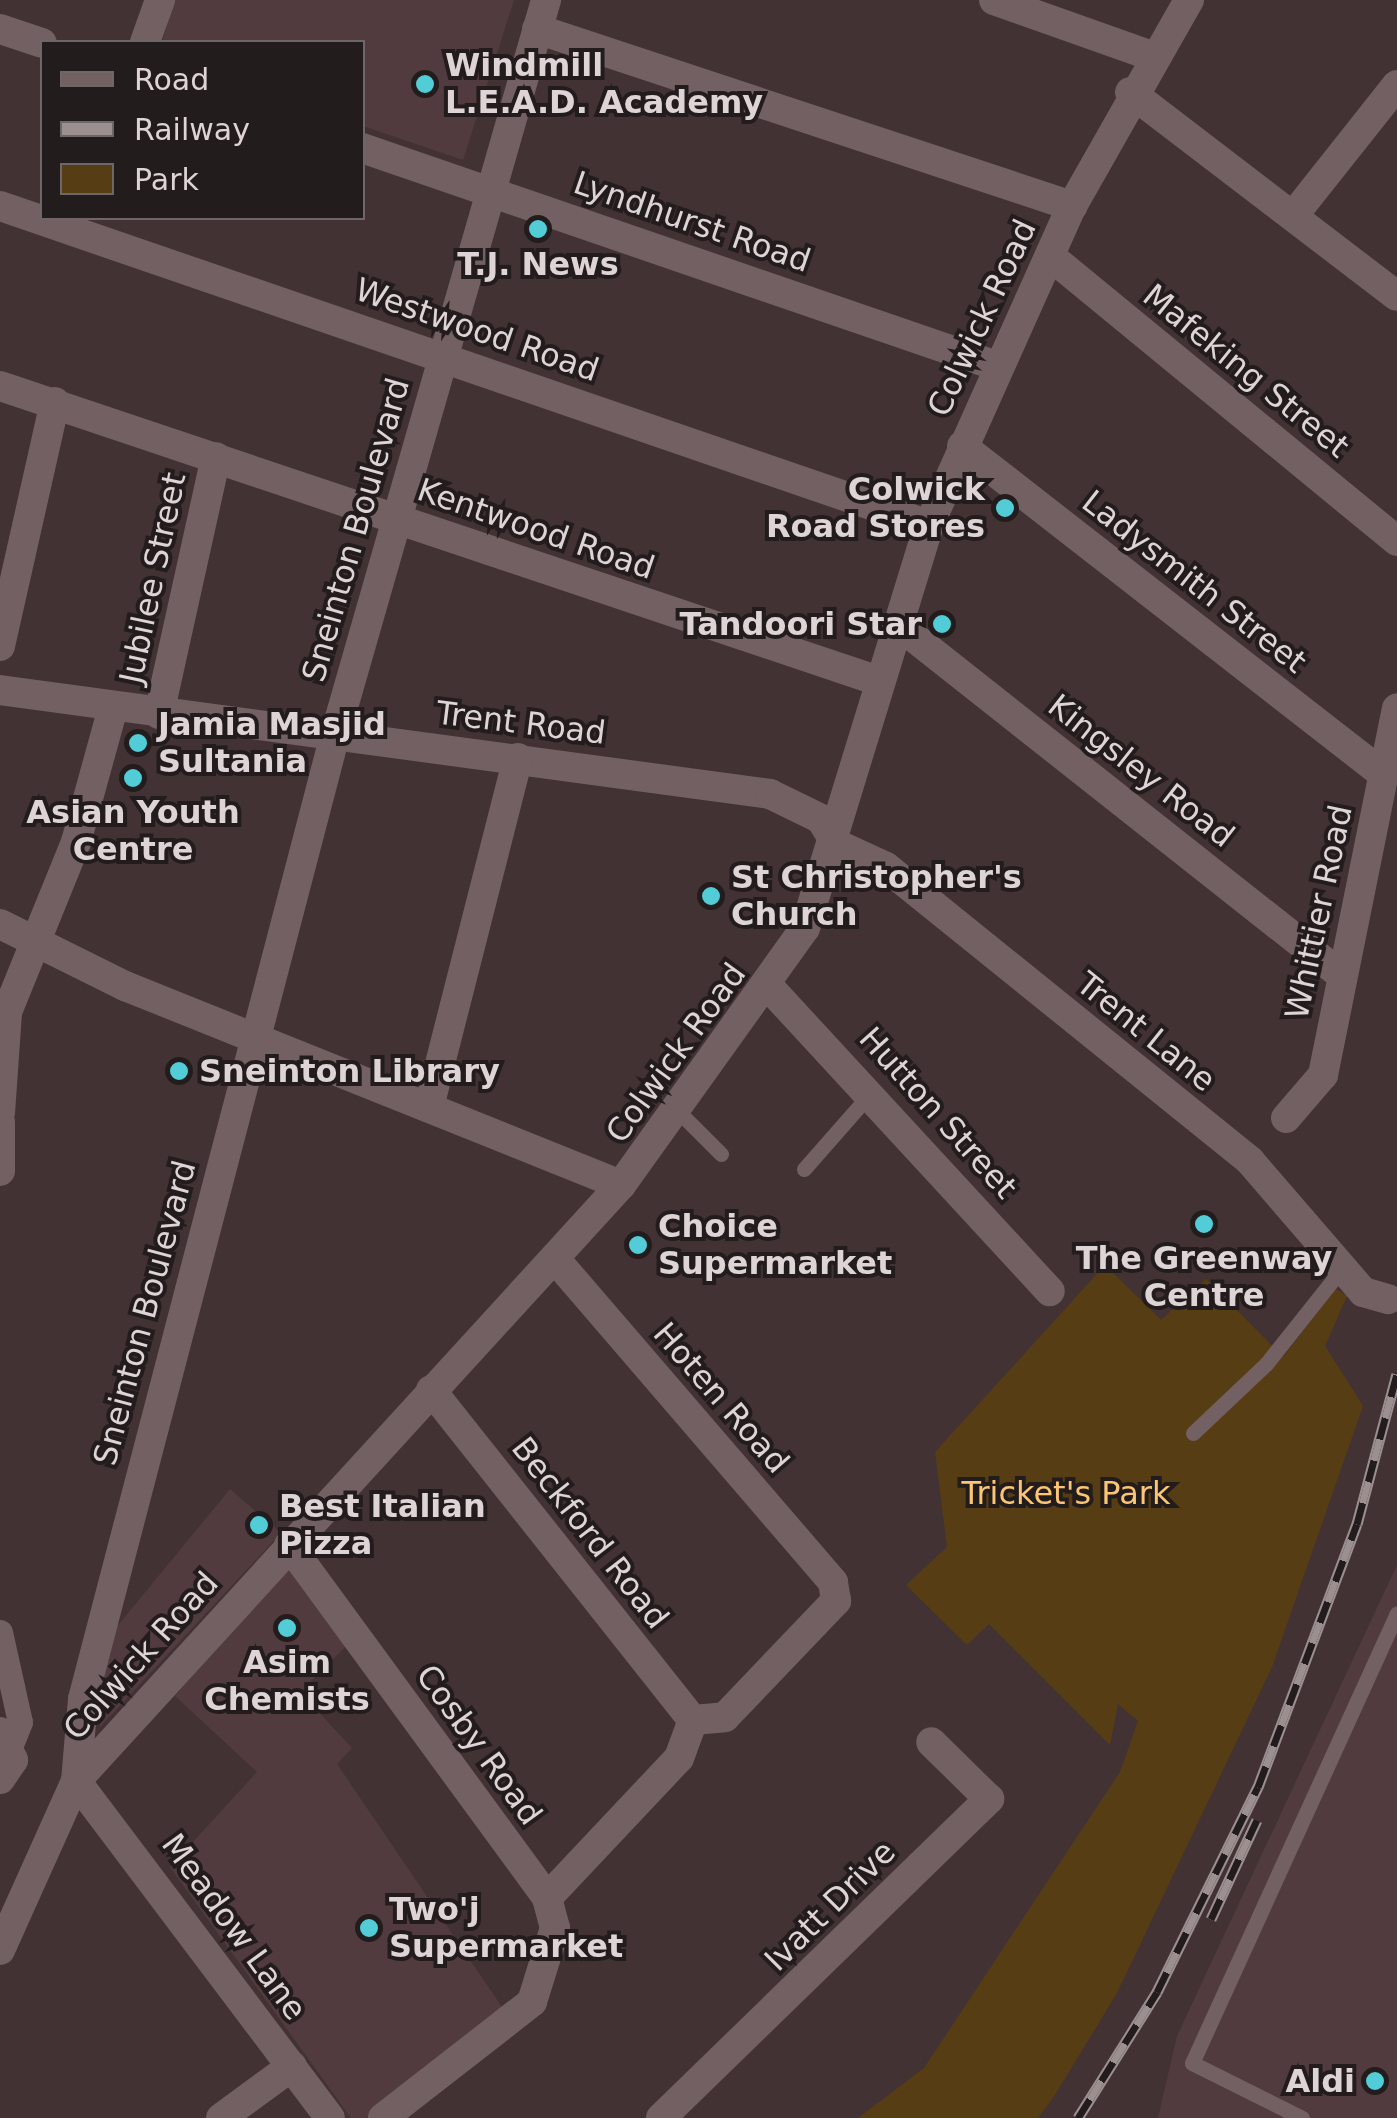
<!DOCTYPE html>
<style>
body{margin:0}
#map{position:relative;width:1397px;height:2118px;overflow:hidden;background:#423234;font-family:"DejaVu Sans",sans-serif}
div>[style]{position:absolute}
.built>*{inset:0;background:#523b3e}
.green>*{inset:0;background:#563d14}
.service>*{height:15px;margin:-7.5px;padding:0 7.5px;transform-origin:7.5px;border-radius:7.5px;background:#726062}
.pedestrian>*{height:25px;margin:-12.5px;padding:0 12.5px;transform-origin:12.5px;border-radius:12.5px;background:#726062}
.minor>*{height:30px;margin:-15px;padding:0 15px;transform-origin:15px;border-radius:15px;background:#726062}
.tertiary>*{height:30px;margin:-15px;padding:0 15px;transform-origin:15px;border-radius:15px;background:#726062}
.rail>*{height:11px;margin-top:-5.5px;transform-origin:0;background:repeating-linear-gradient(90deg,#231c1d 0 22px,#9b8f90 0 44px);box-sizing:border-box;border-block:2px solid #9b8f90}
.dots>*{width:28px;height:28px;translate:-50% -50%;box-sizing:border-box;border:5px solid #231c1d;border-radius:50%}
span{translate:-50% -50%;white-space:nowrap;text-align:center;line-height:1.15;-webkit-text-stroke:8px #231c1d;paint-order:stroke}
.poi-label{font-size:32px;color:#ded4d5;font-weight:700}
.left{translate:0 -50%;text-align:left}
.right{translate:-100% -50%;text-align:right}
.street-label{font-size:32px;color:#ded4d5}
.park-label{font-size:32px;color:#fcc571}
.legend{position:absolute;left:40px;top:40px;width:325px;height:180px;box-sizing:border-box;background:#231c1d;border:2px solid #6e6667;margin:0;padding:12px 18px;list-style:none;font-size:30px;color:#ded4d5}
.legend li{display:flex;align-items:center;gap:20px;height:50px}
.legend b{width:50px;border:2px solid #6e6667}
</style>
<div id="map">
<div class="built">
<div style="clip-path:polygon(175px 0,514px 0,463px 160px,363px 126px,362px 42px,162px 42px)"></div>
<div style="clip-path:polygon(230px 1489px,281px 1533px,100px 1727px,101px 1646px)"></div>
<div style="clip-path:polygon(294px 1559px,353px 1639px,300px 1692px,352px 1748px,337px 1764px,506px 2013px,366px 2118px,351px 2118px,170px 1867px,257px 1772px,175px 1696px)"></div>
<div style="clip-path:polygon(1397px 1565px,1397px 2118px,1158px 2118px,1177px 2036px)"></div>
</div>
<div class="green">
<div style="clip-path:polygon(1105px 1265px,1161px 1320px,1206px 1279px,1283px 1357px,1336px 1289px,1347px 1296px,1325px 1346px,1363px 1406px,1272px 1667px,1117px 1993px,1053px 2098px,1038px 2118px,858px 2118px,924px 2068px,1120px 1772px,1138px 1721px,1118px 1704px,1110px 1745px,989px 1624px,967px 1645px,906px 1585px,947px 1547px,935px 1452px)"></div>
</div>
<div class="service">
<div style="left:680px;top:1113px;width:58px;rotate:45deg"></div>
<div style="left:804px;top:1169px;width:100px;rotate:-48.7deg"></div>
<div style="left:1193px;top:1433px;width:100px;rotate:-43.4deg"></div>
<div style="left:1266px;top:1364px;width:125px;rotate:-51.5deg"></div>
<div style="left:1302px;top:2118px;width:123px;rotate:-153.4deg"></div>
<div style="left:1192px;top:2063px;width:494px;rotate:-65.5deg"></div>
</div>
<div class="pedestrian">
<div style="left:0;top:1632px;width:92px;rotate:77.5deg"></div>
<div style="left:20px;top:1722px;width:24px;rotate:112deg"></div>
</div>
<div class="minor">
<div style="left:994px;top:0;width:168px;rotate:19.5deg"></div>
<div style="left:0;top:29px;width:44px;rotate:18.4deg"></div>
<div style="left:537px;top:29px;width:564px;rotate:18.31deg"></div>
<div style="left:145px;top:42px;width:45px;rotate:-70.3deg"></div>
<div style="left:1130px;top:92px;width:336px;rotate:37.4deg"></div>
<div style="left:362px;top:148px;width:671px;rotate:18.95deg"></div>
<div style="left:0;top:206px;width:982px;rotate:18.95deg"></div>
<div style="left:1293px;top:216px;width:167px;rotate:-51.6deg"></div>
<div style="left:1050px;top:256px;width:449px;rotate:39.4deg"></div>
<div style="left:0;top:386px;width:927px;rotate:18.55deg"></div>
<div style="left:962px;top:446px;width:534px;rotate:37.92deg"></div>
<div style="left:897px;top:624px;width:565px;rotate:38.31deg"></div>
<div style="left:0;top:646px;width:250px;rotate:-77.3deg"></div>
<div style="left:0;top:690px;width:777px;rotate:7.69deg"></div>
<div style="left:770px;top:794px;width:57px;rotate:26.1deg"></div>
<div style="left:821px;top:819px;width:29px;rotate:59deg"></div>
<div style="left:836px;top:844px;width:55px;rotate:24.7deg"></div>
<div style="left:886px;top:867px;width:468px;rotate:38.9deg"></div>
<div style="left:1250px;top:1161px;width:173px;rotate:49.2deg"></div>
<div style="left:1363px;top:1292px;width:26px;rotate:16deg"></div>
<div style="left:159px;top:714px;width:263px;rotate:-77.5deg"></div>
<div style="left:0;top:924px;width:140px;rotate:26.4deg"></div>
<div style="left:125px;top:986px;width:534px;rotate:21.86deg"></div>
<div style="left:769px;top:987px;width:414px;rotate:47.3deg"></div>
<div style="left:430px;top:1103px;width:356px;rotate:-75.7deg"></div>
<div style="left:0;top:1113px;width:101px;rotate:-86deg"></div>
<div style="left:7px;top:1012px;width:183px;rotate:-67.9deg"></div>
<div style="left:76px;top:842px;width:139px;rotate:-74.6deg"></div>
<div style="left:1286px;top:1118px;width:57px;rotate:-49.3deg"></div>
<div style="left:1323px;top:1075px;width:374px;rotate:-78.6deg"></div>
<div style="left:0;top:1122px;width:49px;rotate:90deg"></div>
<div style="left:431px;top:1390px;width:421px;rotate:51.6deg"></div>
<div style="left:289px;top:1545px;width:437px;rotate:53.8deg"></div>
<div style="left:547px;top:1898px;width:31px;rotate:75deg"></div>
<div style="left:555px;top:1928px;width:77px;rotate:107.3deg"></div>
<div style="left:532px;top:2002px;width:189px;rotate:142.1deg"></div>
<div style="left:0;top:1732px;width:31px;rotate:65deg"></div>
<div style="left:13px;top:1760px;width:23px;rotate:124deg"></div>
<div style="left:547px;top:1898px;width:192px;rotate:-46.7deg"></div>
<div style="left:679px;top:1758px;width:40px;rotate:-69.8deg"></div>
<div style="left:693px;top:1720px;width:32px;rotate:-5deg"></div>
<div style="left:725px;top:1717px;width:161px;rotate:-46.3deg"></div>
<div style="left:836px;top:1601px;width:19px;rotate:-99deg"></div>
<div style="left:833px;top:1582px;width:425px;rotate:-130.7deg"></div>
<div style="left:221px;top:2118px;width:88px;rotate:-36.2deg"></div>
<div style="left:330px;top:2118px;width:422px;rotate:-127deg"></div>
<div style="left:76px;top:1781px;width:82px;rotate:-85.1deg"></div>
<div style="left:83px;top:1699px;width:996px;rotate:-75.35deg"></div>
<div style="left:335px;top:735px;width:765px;rotate:-73.98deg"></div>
<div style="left:661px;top:2118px;width:458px;rotate:-44.2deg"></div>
<div style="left:989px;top:1799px;width:81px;rotate:-135.5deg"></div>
</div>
<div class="tertiary">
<div style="left:0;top:1950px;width:185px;rotate:-65.8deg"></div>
<div style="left:76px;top:1781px;width:808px;rotate:-47.56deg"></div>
<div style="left:621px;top:1185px;width:316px;rotate:-54.4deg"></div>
<div style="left:805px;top:928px;width:422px;rotate:-72.9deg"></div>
<div style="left:929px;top:525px;width:350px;rotate:-65.9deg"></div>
<div style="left:1072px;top:206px;width:237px;rotate:-60.4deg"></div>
</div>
<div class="rail">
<div style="left:1211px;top:1919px;width:109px;rotate:-65.1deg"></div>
<div style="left:1078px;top:2118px;width:149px;rotate:-57.9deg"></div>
<div style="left:1157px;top:1992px;width:229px;rotate:-63.8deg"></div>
<div style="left:1258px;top:1787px;width:281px;rotate:-69.4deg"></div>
<div style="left:1357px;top:1524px;width:155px;rotate:-75.1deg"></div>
</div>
<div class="dots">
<div style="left:425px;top:84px;background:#52ccd6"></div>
<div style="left:538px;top:229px;background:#52ccd6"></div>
<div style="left:1005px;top:508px;background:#52ccd6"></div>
<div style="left:942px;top:624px;background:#52ccd6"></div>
<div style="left:138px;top:743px;background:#52ccd6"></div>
<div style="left:133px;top:778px;background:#52ccd6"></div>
<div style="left:711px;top:896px;background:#52ccd6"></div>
<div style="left:179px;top:1071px;background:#52ccd6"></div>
<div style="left:1204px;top:1224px;background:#52ccd6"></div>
<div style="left:638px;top:1245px;background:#52ccd6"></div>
<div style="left:259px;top:1525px;background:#52ccd6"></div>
<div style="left:287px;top:1628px;background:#52ccd6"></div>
<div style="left:369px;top:1928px;background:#52ccd6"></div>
<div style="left:1375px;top:2081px;background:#52ccd6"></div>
</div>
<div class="poi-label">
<span class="left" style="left:445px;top:84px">Windmill<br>L.E.A.D. Academy</span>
<span style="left:538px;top:264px">T.J. News</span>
<span class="right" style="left:985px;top:508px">Colwick<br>Road Stores</span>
<span class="right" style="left:922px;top:624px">Tandoori Star</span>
<span class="left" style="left:158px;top:743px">Jamia Masjid<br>Sultania</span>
<span style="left:133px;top:831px">Asian Youth<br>Centre</span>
<span class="left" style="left:731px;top:896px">St Christopher's<br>Church</span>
<span class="left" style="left:199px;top:1071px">Sneinton Library</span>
<span class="left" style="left:658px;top:1245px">Choice<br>Supermarket</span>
<span style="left:1204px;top:1277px">The Greenway<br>Centre</span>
<span class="left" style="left:279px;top:1525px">Best Italian<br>Pizza</span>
<span style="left:287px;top:1681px">Asim<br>Chemists</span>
<span class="left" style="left:389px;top:1928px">Two'j<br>Supermarket</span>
<span class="right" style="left:1355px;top:2081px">Aldi</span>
</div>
<div class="street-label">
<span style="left:692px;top:222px;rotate:19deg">Lyndhurst Road</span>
<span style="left:982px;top:318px;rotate:-65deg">Colwick Road</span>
<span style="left:477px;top:330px;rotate:19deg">Westwood Road</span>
<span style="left:1246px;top:371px;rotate:39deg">Mafeking Street</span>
<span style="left:536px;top:529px;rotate:19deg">Kentwood Road</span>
<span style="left:356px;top:530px;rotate:-74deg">Sneinton Boulevard</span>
<span style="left:153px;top:578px;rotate:-78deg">Jubilee Street</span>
<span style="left:1194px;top:582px;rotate:38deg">Ladysmith Street</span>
<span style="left:521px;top:723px;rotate:7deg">Trent Road</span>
<span style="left:1141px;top:771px;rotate:38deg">Kingsley Road</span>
<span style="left:1319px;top:912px;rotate:-78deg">Whittier Road</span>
<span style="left:1146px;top:1032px;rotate:39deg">Trent Lane</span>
<span style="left:676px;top:1053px;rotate:-54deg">Colwick Road</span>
<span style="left:938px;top:1113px;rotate:48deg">Hutton Street</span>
<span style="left:145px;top:1313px;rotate:-75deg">Sneinton Boulevard</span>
<span style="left:721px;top:1398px;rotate:49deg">Hoten Road</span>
<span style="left:590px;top:1533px;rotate:52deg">Beckford Road</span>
<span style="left:141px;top:1656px;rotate:-48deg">Colwick Road</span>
<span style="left:479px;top:1745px;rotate:54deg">Cosby Road</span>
<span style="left:830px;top:1906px;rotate:-45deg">Ivatt Drive</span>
<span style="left:234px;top:1927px;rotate:54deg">Meadow Lane</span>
</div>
<div class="park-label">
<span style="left:1066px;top:1493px">Tricket's Park</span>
</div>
<ul class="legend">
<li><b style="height:12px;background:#726062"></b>Road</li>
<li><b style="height:12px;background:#9b8f90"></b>Railway</li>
<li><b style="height:28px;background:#563d14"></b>Park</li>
</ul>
</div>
